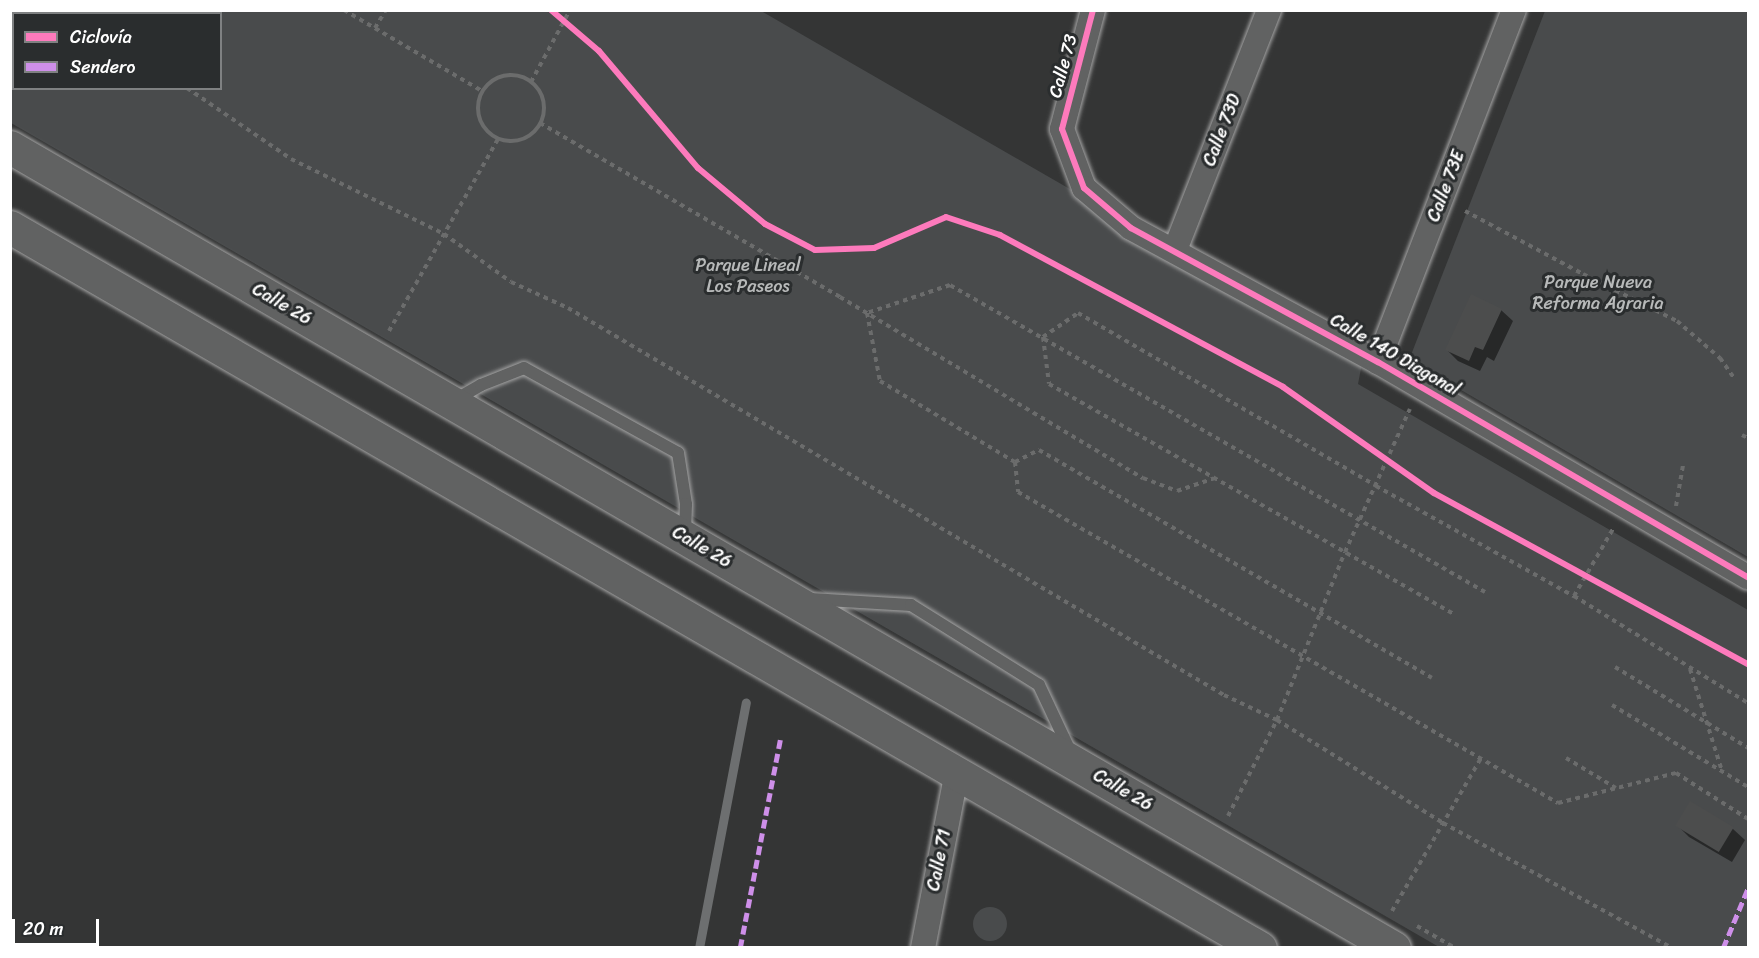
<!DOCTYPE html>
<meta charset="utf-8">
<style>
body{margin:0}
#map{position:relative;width:1759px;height:958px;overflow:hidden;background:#343535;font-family:Sriracha,sans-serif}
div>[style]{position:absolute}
.green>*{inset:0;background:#494b4c}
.round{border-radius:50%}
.shadow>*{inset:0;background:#0007}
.stream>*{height:9px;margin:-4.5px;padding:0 4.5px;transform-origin:4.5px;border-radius:4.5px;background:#6d6f70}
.building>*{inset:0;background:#4c4d4d;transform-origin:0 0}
.path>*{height:4px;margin-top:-2px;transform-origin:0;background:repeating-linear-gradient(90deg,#6b6c6c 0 4.5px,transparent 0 9px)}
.path>.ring{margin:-2px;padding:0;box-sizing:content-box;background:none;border:4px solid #6b6c6c;border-radius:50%}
.roads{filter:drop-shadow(0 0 2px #a4a4a4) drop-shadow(0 0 2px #a4a4a4)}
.service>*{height:12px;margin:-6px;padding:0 6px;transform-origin:6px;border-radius:6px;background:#616262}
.minor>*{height:24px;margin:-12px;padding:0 12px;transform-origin:12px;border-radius:12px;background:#616262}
.secondary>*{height:33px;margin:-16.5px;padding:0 16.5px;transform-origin:16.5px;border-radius:16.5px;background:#616262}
.quiet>*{height:4.5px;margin-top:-2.25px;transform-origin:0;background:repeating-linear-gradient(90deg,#ce8fe9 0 9px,transparent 0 13.5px)}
.cycleway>*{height:6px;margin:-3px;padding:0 3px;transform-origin:3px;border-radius:3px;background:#fd7abc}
span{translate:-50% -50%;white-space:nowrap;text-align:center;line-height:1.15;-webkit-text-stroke:6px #2a2d2e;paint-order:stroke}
.street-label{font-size:18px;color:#fff}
.park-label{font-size:18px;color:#b7b9b9}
.frame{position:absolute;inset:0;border:12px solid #fff;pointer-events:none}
.legend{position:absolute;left:12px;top:12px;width:210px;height:78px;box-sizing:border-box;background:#2a2d2e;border:2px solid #7f8182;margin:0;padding:8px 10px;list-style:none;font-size:18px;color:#fff}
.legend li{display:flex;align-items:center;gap:12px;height:30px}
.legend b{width:30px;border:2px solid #7f8182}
.scale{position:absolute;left:12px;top:919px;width:87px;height:27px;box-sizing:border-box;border:3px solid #fff;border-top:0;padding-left:8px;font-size:18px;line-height:21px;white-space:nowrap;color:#fff;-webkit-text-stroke:4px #2a2d2e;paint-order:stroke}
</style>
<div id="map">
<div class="green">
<div style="clip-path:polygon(evenodd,11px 11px,761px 11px,1363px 358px,1358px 384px,1748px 610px,1748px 947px,1439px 947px,11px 123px,11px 11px,14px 14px,220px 14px,220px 88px,14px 88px,14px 14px)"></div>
<div style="clip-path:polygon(1545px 11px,1748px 11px,1748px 557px,1413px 362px,1411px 355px)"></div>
<div class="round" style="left:973px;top:907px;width:34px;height:34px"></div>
</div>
<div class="shadow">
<div style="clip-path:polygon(1501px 310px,1513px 321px,1494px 361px,1487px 357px,1480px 371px,1458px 361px,1447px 350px)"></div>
<div style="clip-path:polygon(1690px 803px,1733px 829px,1745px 840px,1732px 862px,1689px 837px,1677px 825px)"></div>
</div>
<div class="stream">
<div style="left:699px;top:948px;width:250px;rotate:-79.2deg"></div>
</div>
<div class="building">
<div style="clip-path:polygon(1471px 294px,1502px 309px,1483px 350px,1475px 347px,1469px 361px,1445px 350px)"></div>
<div style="left:1690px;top:801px;width:51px;height:29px;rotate:31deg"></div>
</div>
<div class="path">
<div style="left:65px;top:10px;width:6px;rotate:45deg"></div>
<div style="left:344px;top:10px;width:160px;rotate:30.4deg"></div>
<div style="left:375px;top:28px;width:21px;rotate:-59deg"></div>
<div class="ring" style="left:478px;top:75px;width:62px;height:62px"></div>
<div style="left:531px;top:82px;width:82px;rotate:-61.6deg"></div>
<div style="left:187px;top:88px;width:126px;rotate:34.3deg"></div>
<div style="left:291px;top:159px;width:170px;rotate:26.1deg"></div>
<div style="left:444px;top:234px;width:82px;rotate:35.6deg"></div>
<div style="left:511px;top:282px;width:63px;rotate:24.5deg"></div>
<div style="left:568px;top:308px;width:762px;rotate:30.54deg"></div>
<div style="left:1224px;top:695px;width:59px;rotate:25.3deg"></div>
<div style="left:1277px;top:720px;width:195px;rotate:31.8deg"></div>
<div style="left:1443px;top:823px;width:261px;rotate:28.6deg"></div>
<div style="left:540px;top:123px;width:347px;rotate:30.1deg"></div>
<div style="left:840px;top:297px;width:353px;rotate:30.9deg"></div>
<div style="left:1143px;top:478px;width:36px;rotate:21deg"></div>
<div style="left:1177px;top:491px;width:39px;rotate:-19deg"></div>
<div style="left:1465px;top:211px;width:134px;rotate:28.1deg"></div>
<div style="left:1583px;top:274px;width:105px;rotate:26.6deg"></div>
<div style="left:1677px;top:321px;width:57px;rotate:40.7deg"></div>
<div style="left:1720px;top:358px;width:24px;rotate:55deg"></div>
<div style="left:389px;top:331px;width:221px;rotate:-60.4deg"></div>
<div style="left:1043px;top:337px;width:42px;rotate:-34.4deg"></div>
<div style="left:1078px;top:313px;width:345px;rotate:30.1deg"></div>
<div style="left:1376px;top:486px;width:227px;rotate:29.1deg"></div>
<div style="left:1574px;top:596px;width:204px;rotate:31.6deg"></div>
<div style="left:1043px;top:337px;width:47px;rotate:82.7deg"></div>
<div style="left:1049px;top:384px;width:467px;rotate:29.6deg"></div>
<div style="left:1742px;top:435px;width:7px;rotate:27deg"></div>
<div style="left:1015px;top:462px;width:27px;rotate:-27deg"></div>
<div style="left:1039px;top:450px;width:454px;rotate:30.1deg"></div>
<div style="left:1676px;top:506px;width:42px;rotate:-80.3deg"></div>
<div style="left:1485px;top:592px;width:617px;rotate:-150.15deg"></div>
<div style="left:950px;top:285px;width:88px;rotate:161.4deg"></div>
<div style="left:867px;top:313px;width:69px;rotate:79.2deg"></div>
<div style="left:880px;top:381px;width:157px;rotate:31deg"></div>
<div style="left:1015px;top:462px;width:30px;rotate:84deg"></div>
<div style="left:1018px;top:492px;width:623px;rotate:29.94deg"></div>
<div style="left:1558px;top:803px;width:122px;rotate:-14.3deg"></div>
<div style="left:1676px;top:773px;width:85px;rotate:32.6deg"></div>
<div style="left:1574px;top:596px;width:78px;rotate:-59.8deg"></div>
<div style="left:1615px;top:667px;width:156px;rotate:31.3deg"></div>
<div style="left:1690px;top:669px;width:107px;rotate:72.6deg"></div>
<div style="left:1612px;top:705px;width:159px;rotate:31.1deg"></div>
<div style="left:1566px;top:758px;width:58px;rotate:31deg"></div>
<div style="left:1228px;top:816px;width:108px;rotate:-63deg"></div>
<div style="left:1277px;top:720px;width:181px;rotate:-68deg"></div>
<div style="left:1345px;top:552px;width:157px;rotate:-65.6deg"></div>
<div style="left:1392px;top:911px;width:177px;rotate:-59.8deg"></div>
<div style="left:1417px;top:926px;width:44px;rotate:30.1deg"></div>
</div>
<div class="roads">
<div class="service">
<div style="left:455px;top:400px;width:30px;rotate:-30deg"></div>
<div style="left:481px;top:385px;width:46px;rotate:-21.6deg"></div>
<div style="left:524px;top:368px;width:176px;rotate:28.9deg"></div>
<div style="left:678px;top:453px;width:52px;rotate:81.1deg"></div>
<div style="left:686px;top:504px;width:29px;rotate:92deg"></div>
<div style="left:810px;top:599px;width:101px;rotate:3.4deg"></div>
<div style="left:911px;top:605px;width:151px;rotate:32deg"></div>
<div style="left:1039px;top:685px;width:73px;rotate:64.8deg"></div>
</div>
<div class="minor">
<div style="left:1093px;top:10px;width:123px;rotate:104.6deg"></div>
<div style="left:1062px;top:129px;width:63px;rotate:69.6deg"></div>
<div style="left:1084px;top:188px;width:62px;rotate:40.4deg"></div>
<div style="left:1131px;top:228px;width:281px;rotate:28.5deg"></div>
<div style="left:1378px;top:362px;width:428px;rotate:30.2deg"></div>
<div style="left:1175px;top:250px;width:258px;rotate:-68.6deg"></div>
<div style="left:1378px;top:362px;width:377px;rotate:-68.9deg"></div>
<div style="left:923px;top:948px;width:179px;rotate:-79.1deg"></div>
</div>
<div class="secondary">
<div style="left:10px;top:147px;width:1599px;rotate:30.06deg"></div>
<div style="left:10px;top:227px;width:1443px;rotate:29.98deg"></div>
</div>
</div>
<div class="quiet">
<div style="left:740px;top:948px;width:212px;rotate:-79.1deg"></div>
<div style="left:1723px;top:948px;width:65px;rotate:-67.4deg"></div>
</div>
<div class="cycleway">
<div style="left:551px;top:10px;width:63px;rotate:40.5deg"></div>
<div style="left:599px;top:51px;width:153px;rotate:49.8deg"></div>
<div style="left:698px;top:168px;width:87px;rotate:39.9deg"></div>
<div style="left:765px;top:224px;width:56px;rotate:27.5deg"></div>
<div style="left:815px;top:250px;width:59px;rotate:-1.9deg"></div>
<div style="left:874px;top:248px;width:78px;rotate:-23.3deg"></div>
<div style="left:946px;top:217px;width:57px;rotate:18.4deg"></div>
<div style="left:1000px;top:235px;width:321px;rotate:28.2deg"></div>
<div style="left:1283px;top:387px;width:184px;rotate:35.1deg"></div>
<div style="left:1434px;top:493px;width:358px;rotate:28.6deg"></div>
<div style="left:1093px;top:10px;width:123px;rotate:104.6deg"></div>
<div style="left:1062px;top:129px;width:63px;rotate:69.6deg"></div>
<div style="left:1084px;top:188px;width:62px;rotate:40.4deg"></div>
<div style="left:1131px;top:228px;width:281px;rotate:28.5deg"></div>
<div style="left:1378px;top:362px;width:428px;rotate:30.2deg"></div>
</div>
<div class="street-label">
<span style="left:1063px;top:66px;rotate:-75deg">Calle 73</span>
<span style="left:1222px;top:130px;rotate:-69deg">Calle 73D</span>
<span style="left:1446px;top:186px;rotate:-69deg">Calle 73E</span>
<span style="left:282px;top:304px;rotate:30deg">Calle 26</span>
<span style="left:1395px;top:355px;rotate:30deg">Calle 140 Diagonal</span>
<span style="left:702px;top:547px;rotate:30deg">Calle 26</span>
<span style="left:1123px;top:790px;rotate:30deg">Calle 26</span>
<span style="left:939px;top:860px;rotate:-79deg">Calle 71</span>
</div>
<div class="park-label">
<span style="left:748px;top:276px">Parque Lineal<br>Los Paseos</span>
<span style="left:1598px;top:293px">Parque Nueva<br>Reforma Agraria</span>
</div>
<div class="frame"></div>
<ul class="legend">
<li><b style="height:8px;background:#fd7abc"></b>Ciclovía</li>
<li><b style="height:8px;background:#ce8fe9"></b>Sendero</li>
</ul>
<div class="scale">20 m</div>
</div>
